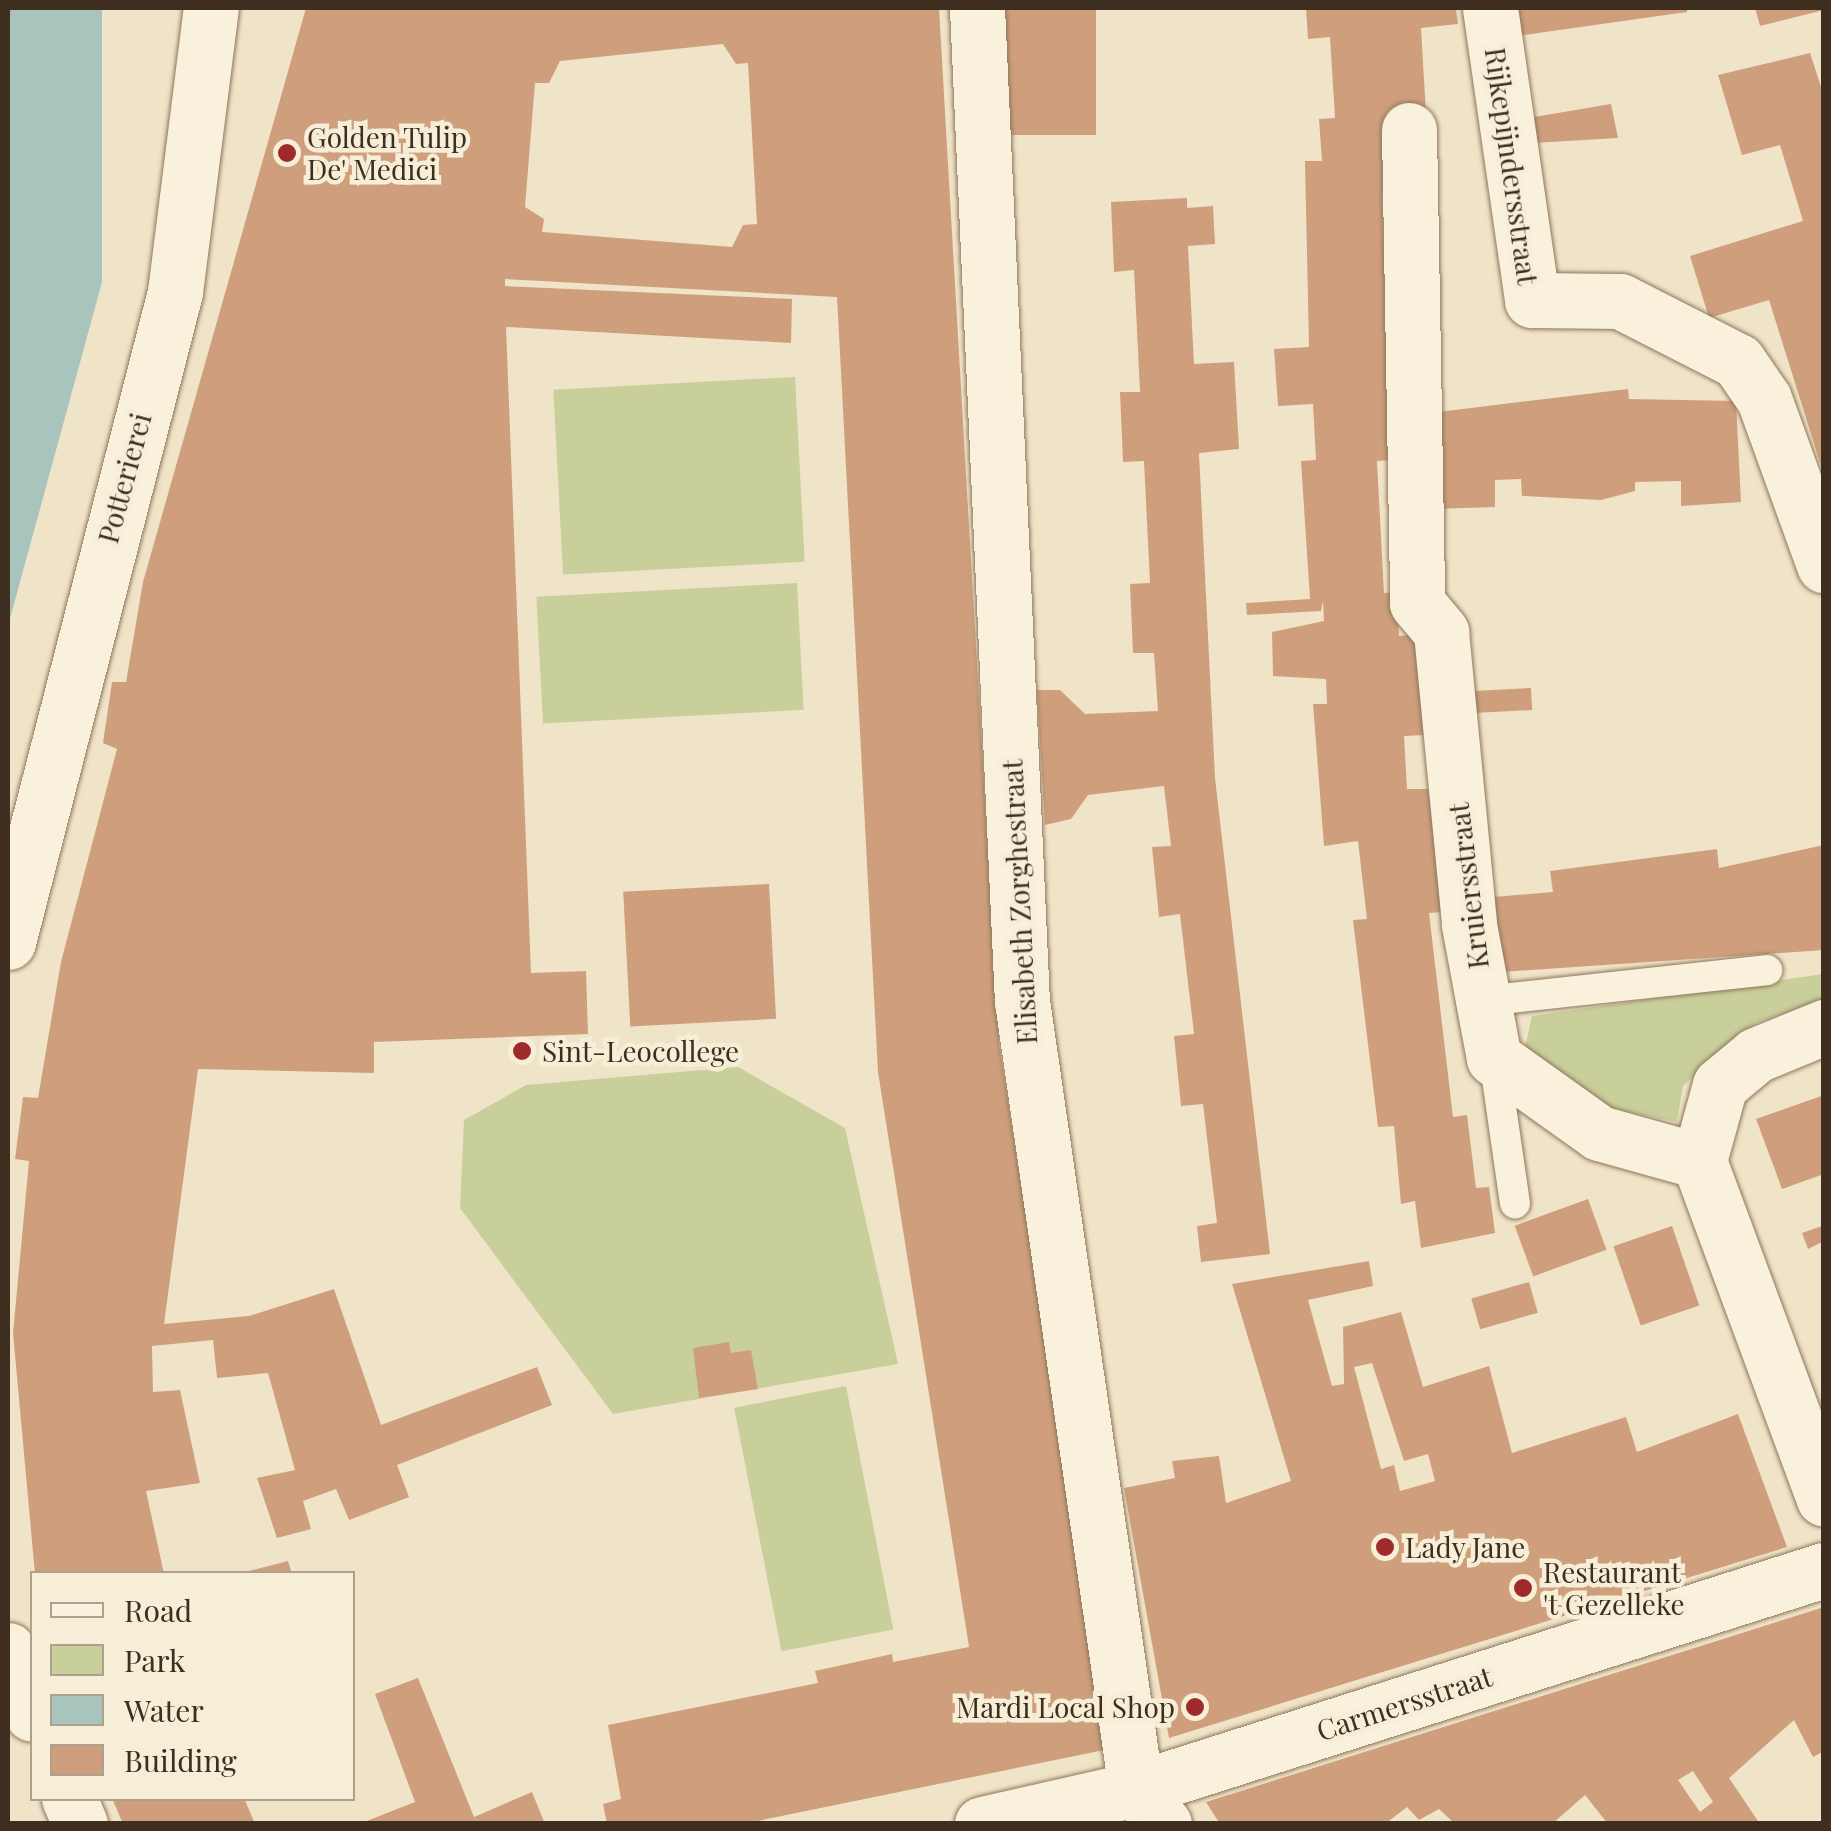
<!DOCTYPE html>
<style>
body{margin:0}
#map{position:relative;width:1831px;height:1831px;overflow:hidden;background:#f0e4c8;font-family:"Playfair Display",serif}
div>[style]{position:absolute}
.green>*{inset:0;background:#c9cf9b;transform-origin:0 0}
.water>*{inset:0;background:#a9c4bc}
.building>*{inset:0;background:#cf9f7d;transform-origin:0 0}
.roads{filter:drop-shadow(0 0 2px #8d765c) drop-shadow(0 0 2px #8d765c)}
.lane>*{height:30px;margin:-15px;padding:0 15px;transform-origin:15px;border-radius:15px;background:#faf1dc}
.street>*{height:55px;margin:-27.5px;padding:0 27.5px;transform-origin:27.5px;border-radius:27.5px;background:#faf1dc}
.dots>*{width:28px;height:28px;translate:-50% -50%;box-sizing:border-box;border:5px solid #f7eed8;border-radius:50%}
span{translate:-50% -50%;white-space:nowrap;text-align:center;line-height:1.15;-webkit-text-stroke:9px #f7eed8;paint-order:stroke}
.poi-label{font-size:28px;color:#3d2e20}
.left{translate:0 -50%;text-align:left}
.right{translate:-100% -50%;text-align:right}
.street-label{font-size:28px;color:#3d2e20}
.frame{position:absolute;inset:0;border:10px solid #3d2e20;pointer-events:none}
.legend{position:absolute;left:30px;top:1571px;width:325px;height:230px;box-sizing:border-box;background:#f7eed8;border:2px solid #ada18e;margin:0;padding:12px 18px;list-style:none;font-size:30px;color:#3d2e20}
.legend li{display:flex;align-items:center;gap:20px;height:50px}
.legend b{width:50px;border:2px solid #ada18e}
</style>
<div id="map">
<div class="green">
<div style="left:795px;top:377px;width:185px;height:242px;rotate:87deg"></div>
<div style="left:797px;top:583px;width:127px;height:261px;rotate:87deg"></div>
<div style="clip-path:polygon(1823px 974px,1823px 1000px,1756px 1023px,1683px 1086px,1677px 1122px,1591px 1104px,1525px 1048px,1532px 1016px)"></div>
<div style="clip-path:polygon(738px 1067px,845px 1128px,898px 1364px,613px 1414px,460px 1208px,464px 1120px,526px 1085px)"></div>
<div style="left:846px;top:1386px;width:248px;height:114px;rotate:79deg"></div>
</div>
<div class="water">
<div style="clip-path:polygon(8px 8px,102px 8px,102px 282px,8px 626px)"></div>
</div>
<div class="building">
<div style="clip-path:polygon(evenodd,306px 8px,939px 8px,999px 1044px,1109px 1749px,743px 1824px,607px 1824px,603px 1804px,621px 1799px,608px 1725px,818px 1683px,815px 1671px,892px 1654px,893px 1662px,969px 1647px,878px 1072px,837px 297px,505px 279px,505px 286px,792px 299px,791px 343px,506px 327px,531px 973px,586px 971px,588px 1034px,374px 1042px,374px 1073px,198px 1069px,164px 1324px,249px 1316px,334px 1289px,381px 1425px,537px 1367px,552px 1405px,397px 1465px,409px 1497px,349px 1520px,336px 1489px,303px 1501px,311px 1529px,277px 1538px,257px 1478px,295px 1470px,268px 1373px,217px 1378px,213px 1340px,152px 1346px,153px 1392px,180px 1390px,200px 1483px,146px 1491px,164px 1574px,35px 1574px,13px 1333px,29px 1161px,15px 1159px,23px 1097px,38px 1098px,61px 962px,117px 749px,103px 743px,112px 682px,126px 682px,143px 582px,306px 8px,723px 44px,736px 64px,748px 63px,757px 224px,743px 225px,732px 247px,542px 232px,544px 219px,525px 207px,535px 83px,549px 83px,560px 61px,723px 44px)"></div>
<div style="left:1005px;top:8px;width:91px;height:127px"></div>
<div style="clip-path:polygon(1306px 8px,1456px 8px,1458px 24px,1421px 28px,1426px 114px,1382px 195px,1391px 460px,1377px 461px,1384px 593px,1397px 592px,1399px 636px,1420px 634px,1426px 735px,1404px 736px,1407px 789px,1428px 789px,1443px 912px,1429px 913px,1453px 1117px,1467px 1115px,1476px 1188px,1489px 1187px,1495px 1233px,1421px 1248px,1415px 1201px,1401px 1204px,1394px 1126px,1378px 1127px,1353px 920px,1367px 919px,1358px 841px,1324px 846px,1313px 704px,1327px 704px,1326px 679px,1273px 676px,1272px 632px,1324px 621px,1323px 601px,1321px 611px,1247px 615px,1246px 603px,1310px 599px,1301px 461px,1316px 460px,1313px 404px,1278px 406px,1274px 349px,1309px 347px,1305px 161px,1322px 161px,1319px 119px,1335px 118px,1330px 37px,1308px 39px)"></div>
<div style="clip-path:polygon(1514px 8px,1687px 8px,1687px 12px,1517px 36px)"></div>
<div style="clip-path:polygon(1755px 8px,1824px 8px,1824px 10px,1760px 26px)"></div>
<div style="clip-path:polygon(1810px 53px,1824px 96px,1823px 472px,1769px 300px,1709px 318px,1690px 256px,1803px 221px,1780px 145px,1742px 155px,1718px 75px)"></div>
<div style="clip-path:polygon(1611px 104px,1618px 138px,1533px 143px,1528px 118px)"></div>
<div style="clip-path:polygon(1187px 198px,1187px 208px,1213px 206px,1215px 244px,1188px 246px,1194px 364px,1234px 362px,1239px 449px,1199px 453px,1215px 778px,1270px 1254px,1201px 1262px,1197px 1226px,1217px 1223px,1203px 1104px,1181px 1106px,1174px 1036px,1194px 1034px,1180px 914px,1159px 917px,1152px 847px,1171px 846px,1164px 786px,1088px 795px,1071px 819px,1045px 825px,1037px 690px,1060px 690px,1085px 714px,1158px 711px,1154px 653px,1133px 653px,1130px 584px,1150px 583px,1144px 461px,1123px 462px,1120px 392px,1140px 392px,1134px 270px,1114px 272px,1111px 202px)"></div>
<div style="clip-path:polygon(1628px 389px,1629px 399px,1736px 401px,1741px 502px,1681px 506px,1681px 481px,1635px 482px,1635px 491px,1601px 500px,1522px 496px,1521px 479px,1495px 480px,1495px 507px,1435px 509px,1430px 413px)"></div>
<div style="left:1531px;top:688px;width:22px;height:67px;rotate:87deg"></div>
<div style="clip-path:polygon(1824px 845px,1824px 950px,1502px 972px,1493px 897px,1553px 892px,1550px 871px,1717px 849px,1719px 868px)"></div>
<div style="left:769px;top:884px;width:135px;height:146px;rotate:87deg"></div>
<div style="clip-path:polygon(1824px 1095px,1824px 1174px,1782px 1189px,1756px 1119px)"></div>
<div style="left:1588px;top:1199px;width:54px;height:78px;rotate:70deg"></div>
<div style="left:1672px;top:1226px;width:84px;height:62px;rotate:71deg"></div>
<div style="clip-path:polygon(1822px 1226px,1824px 1241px,1808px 1249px,1802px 1233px)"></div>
<div style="clip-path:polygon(evenodd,1369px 1261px,1373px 1286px,1308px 1300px,1332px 1386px,1344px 1384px,1343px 1327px,1401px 1312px,1423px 1387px,1489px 1366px,1512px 1453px,1626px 1417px,1637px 1452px,1738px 1414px,1787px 1547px,1169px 1738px,1124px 1488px,1175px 1478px,1172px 1461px,1219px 1456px,1226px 1503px,1291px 1481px,1232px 1284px,1369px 1261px,1372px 1363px,1404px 1461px,1428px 1454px,1435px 1481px,1400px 1491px,1394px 1465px,1381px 1469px,1354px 1367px,1372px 1363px)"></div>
<div style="left:1529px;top:1282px;width:32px;height:60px;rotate:74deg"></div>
<div style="clip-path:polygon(729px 1342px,731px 1353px,751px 1350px,758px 1389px,699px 1398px,693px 1348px)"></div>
<div style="clip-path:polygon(288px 1561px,292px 1574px,245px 1574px,245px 1572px)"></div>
<div style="clip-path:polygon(evenodd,1824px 1607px,1824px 1751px,1813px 1757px,1794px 1720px,1729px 1778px,1760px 1824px,1608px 1824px,1585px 1795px,1552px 1824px,1455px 1824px,1439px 1809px,1419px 1820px,1407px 1807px,1385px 1824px,1220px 1824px,1206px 1802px,1824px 1607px,1693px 1771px,1713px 1802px,1700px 1812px,1678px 1780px,1693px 1771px)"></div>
<div style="clip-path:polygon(418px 1678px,474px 1817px,532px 1792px,545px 1824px,359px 1824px,415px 1802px,375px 1694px)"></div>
<div style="clip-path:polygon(112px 1798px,244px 1798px,255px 1824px,123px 1824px)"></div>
</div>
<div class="roads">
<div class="lane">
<div style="left:1483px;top:1001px;width:286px;rotate:-6.2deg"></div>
<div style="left:1494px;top:1058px;width:147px;rotate:81.8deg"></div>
</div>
<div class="street">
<div style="left:977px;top:8px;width:994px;rotate:87.41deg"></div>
<div style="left:1022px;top:1001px;width:796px;rotate:81.77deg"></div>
<div style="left:1136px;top:1789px;width:45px;rotate:51.3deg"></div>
<div style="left:1490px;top:8px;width:295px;rotate:81.8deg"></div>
<div style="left:1532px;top:300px;width:88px;rotate:0.7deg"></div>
<div style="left:1620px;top:301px;width:132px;rotate:27deg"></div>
<div style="left:1738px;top:361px;width:46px;rotate:55.6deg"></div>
<div style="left:1764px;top:399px;width:177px;rotate:70.1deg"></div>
<div style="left:1409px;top:130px;width:473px;rotate:89deg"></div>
<div style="left:1417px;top:603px;width:38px;rotate:50deg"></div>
<div style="left:1441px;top:632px;width:294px;rotate:84.5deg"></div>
<div style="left:1469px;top:925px;width:135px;rotate:79.4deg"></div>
<div style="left:1494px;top:1058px;width:129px;rotate:35.5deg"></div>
<div style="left:1599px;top:1133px;width:104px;rotate:15.6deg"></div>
<div style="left:1699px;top:1161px;width:360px;rotate:69.7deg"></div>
<div style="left:8px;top:942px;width:671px;rotate:-75.59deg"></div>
<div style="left:175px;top:292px;width:286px;rotate:-82.8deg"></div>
<div style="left:1699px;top:1161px;width:79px;rotate:-74.6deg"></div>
<div style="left:1720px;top:1085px;width:47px;rotate:-39.8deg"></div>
<div style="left:1756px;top:1055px;width:74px;rotate:-22.4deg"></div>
<div style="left:8px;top:1650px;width:68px;rotate:69.4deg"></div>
<div style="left:69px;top:1798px;width:28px;rotate:67deg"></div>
<div style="left:982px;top:1824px;width:158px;rotate:-12.8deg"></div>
<div style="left:1136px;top:1789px;width:722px;rotate:-17.66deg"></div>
</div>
</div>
<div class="dots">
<div style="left:287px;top:153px;background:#9e2a2b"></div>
<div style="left:522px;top:1051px;background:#9e2a2b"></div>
<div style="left:1385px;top:1547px;background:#9e2a2b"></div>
<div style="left:1523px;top:1588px;background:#9e2a2b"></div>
<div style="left:1195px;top:1707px;background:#9e2a2b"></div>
</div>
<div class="poi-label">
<span class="left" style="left:307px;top:153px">Golden Tulip<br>De' Medici</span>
<span class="left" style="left:542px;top:1051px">Sint-Leocollege</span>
<span class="left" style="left:1405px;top:1547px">Lady Jane</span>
<span class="left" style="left:1543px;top:1588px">Restaurant<br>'t Gezelleke</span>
<span class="right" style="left:1175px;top:1707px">Mardi Local Shop</span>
</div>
<div class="street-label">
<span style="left:1512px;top:166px;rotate:82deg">Rijkepijndersstraat</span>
<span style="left:124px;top:478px;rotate:-75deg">Potterierei</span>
<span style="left:1468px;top:886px;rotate:-97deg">Kruiersstraat</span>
<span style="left:1019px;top:902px;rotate:-93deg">Elisabeth Zorghestraat</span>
<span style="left:1404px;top:1703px;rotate:-18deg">Carmersstraat</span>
</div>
<div class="frame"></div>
<ul class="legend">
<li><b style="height:12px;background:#faf1dc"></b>Road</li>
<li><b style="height:28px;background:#c9cf9b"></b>Park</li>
<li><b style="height:28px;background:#a9c4bc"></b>Water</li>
<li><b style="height:28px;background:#cf9f7d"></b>Building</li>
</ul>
</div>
